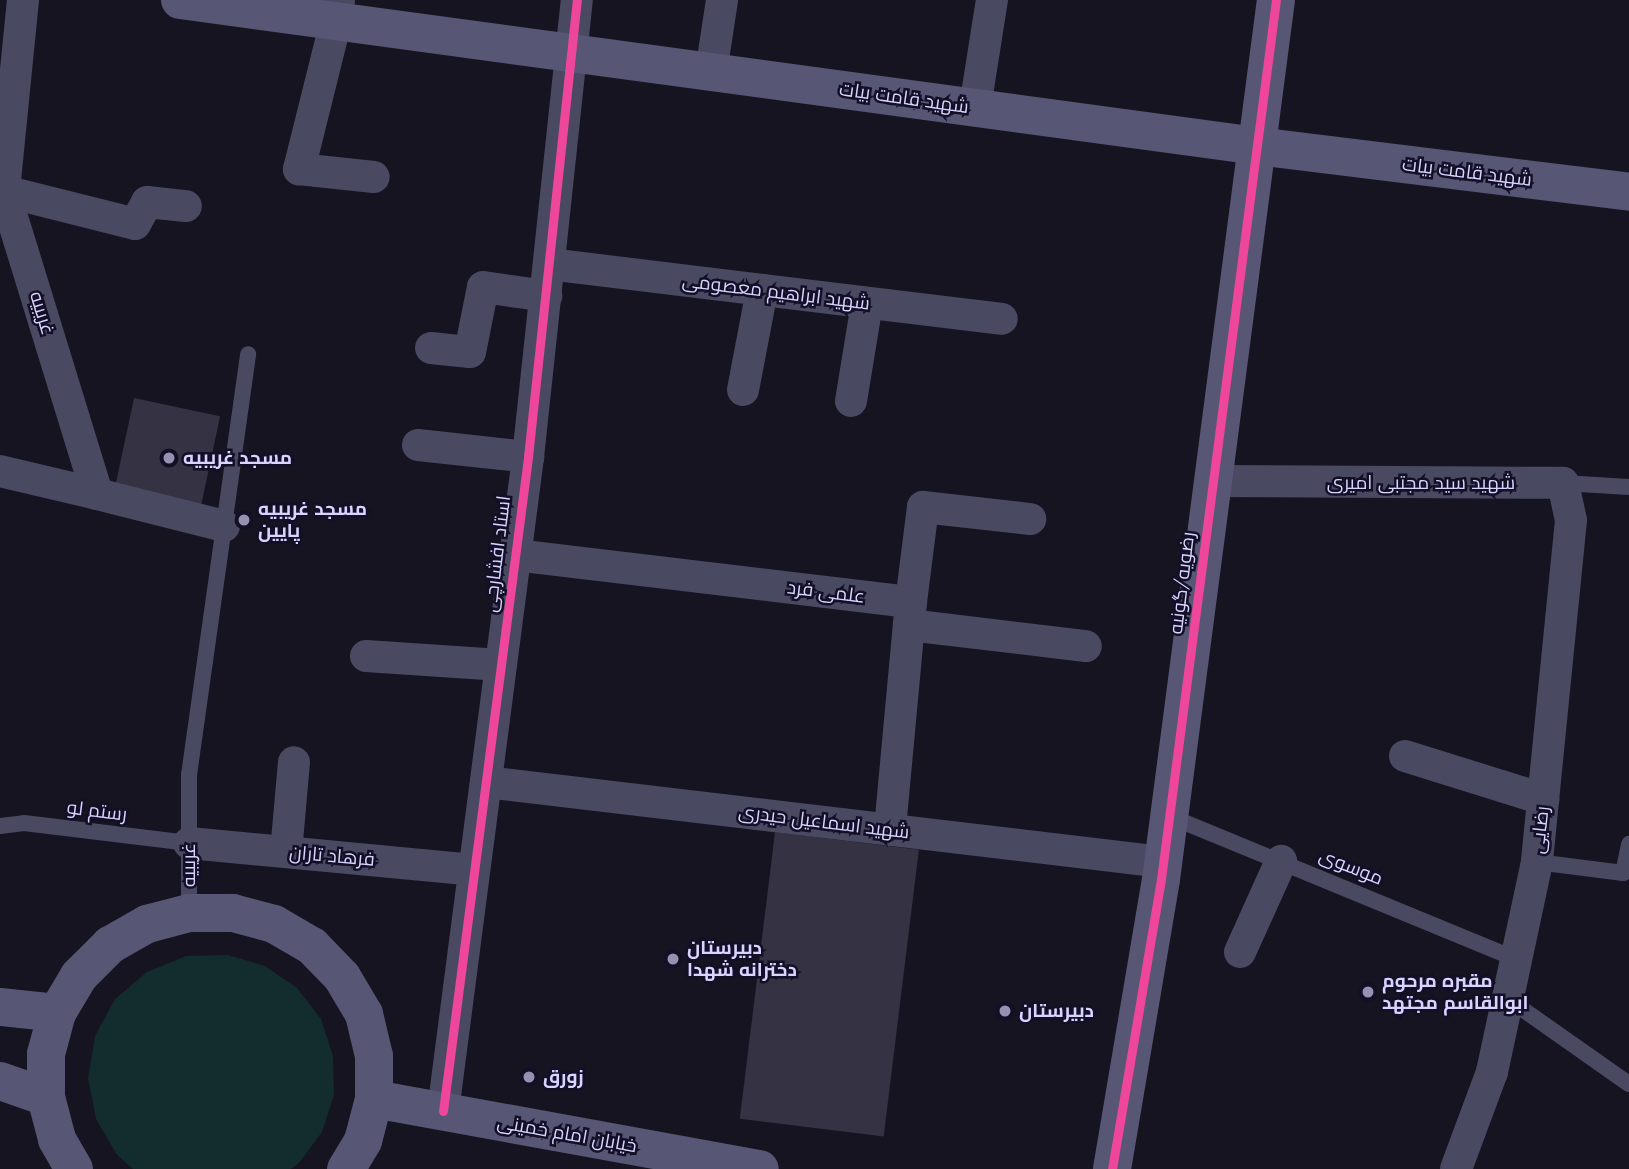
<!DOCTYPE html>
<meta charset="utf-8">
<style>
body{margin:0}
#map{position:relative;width:1629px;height:1169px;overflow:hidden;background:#161421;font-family:Quicksand,Cairo,sans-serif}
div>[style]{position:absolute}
.green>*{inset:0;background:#132c2d}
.building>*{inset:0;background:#343243;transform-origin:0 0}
.lane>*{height:16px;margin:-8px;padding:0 8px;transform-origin:8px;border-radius:8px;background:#4a4962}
.street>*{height:32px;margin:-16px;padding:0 16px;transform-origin:16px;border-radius:16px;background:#4a4962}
.secondary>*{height:38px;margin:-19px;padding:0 19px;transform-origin:19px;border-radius:19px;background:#575674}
.cycleway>*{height:9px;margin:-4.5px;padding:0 4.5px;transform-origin:4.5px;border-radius:4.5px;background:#ed469a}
.dots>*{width:19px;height:19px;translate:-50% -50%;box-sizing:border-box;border:4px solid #130f26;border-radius:50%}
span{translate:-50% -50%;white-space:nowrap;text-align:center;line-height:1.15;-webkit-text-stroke:5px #130f26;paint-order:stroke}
.street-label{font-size:19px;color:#d9d4ff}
.poi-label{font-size:19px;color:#d9d4ff;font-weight:700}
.left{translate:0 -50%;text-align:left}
</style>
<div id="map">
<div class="green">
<div style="clip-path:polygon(228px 955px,265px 966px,297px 988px,321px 1019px,333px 1056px,334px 1095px,322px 1132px,299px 1163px,291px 1169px,133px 1169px,117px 1155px,96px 1119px,88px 1078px,95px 1036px,115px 999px,147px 972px,186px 956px)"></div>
</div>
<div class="building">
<div style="left:134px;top:398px;width:88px;height:103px;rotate:12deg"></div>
<div style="left:775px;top:832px;width:145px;height:289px;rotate:7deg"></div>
</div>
<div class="lane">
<div style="left:1563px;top:483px;width:66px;rotate:3.5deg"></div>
<div style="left:1169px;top:816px;width:375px;rotate:22.4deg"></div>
<div style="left:0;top:826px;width:24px;rotate:-7deg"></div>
<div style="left:24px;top:823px;width:166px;rotate:6.9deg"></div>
<div style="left:1537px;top:862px;width:87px;rotate:7.3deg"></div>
<div style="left:1623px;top:873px;width:30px;rotate:-78deg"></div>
<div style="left:189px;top:913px;width:138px;rotate:-90deg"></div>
<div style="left:189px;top:775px;width:425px;rotate:-82deg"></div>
<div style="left:1508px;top:999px;width:148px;rotate:35.1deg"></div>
</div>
<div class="street">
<div style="left:23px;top:0;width:192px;rotate:95.7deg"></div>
<div style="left:4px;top:191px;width:317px;rotate:72.9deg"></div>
<div style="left:97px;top:494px;width:131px;rotate:14.1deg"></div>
<div style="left:339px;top:0;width:21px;rotate:98deg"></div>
<div style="left:336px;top:21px;width:153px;rotate:104deg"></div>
<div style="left:299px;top:169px;width:75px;rotate:6.1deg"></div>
<div style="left:711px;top:72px;width:73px;rotate:-81.3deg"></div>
<div style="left:975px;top:107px;width:108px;rotate:-81deg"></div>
<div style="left:4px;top:191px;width:135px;rotate:14.1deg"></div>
<div style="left:135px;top:224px;width:25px;rotate:-61deg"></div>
<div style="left:147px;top:202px;width:39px;rotate:6deg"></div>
<div style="left:549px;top:264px;width:456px;rotate:6.9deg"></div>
<div style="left:431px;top:348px;width:39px;rotate:6deg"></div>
<div style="left:470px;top:352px;width:66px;rotate:-78.7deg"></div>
<div style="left:483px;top:287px;width:64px;rotate:8.1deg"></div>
<div style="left:743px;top:390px;width:102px;rotate:-79.2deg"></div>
<div style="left:851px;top:401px;width:99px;rotate:-80.7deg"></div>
<div style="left:418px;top:445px;width:111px;rotate:6.2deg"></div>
<div style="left:0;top:471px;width:100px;rotate:13.3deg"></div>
<div style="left:1212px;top:481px;width:351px;rotate:0.3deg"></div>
<div style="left:1563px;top:483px;width:38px;rotate:78deg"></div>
<div style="left:1571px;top:520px;width:344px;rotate:95.7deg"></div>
<div style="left:1537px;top:862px;width:215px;rotate:102.1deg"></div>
<div style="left:1492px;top:1072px;width:103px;rotate:110.4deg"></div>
<div style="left:515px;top:555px;width:399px;rotate:6.8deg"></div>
<div style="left:911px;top:602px;width:229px;rotate:95.3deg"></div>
<div style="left:911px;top:602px;width:96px;rotate:-82.8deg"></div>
<div style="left:923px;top:507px;width:108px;rotate:6.4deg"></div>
<div style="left:909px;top:625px;width:178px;rotate:6.8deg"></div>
<div style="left:366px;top:656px;width:135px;rotate:3.8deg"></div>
<div style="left:1405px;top:756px;width:145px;rotate:17.3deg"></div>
<div style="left:486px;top:782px;width:682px;rotate:6.74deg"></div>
<div style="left:189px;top:843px;width:286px;rotate:5.4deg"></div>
<div style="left:286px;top:852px;width:90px;rotate:-84.9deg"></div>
<div style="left:1240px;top:952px;width:100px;rotate:-65.7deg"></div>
<div style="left:443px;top:1111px;width:660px;rotate:-82.59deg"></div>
<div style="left:528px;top:457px;width:460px;rotate:-83.9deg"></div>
</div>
<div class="secondary">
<div style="left:180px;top:0;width:1087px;rotate:7.72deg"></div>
<div style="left:1257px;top:146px;width:375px;rotate:7deg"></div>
<div style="left:0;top:1007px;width:57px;rotate:6deg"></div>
<div style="left:0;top:1081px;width:49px;rotate:19.2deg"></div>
<div style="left:374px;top:1099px;width:392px;rotate:10.3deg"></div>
<div style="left:74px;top:1169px;width:34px;rotate:-120deg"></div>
<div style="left:57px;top:1139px;width:43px;rotate:-104.7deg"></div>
<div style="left:46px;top:1097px;width:43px;rotate:-90deg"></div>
<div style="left:46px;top:1054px;width:42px;rotate:-75deg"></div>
<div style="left:57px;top:1013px;width:43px;rotate:-59.3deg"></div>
<div style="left:79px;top:976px;width:44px;rotate:-45deg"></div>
<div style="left:110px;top:945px;width:43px;rotate:-29.6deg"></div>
<div style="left:147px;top:924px;width:43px;rotate:-14.7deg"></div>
<div style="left:189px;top:913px;width:44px"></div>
<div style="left:233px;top:913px;width:42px;rotate:15deg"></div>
<div style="left:274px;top:924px;width:44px;rotate:30.1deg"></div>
<div style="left:312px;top:946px;width:43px;rotate:45.9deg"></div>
<div style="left:342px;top:977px;width:43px;rotate:59.3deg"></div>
<div style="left:364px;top:1014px;width:43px;rotate:76.6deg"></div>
<div style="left:374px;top:1056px;width:43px;rotate:90deg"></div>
<div style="left:374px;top:1099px;width:43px;rotate:104.7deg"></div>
<div style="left:363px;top:1141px;width:33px;rotate:121deg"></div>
<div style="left:1112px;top:1169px;width:294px;rotate:-80.4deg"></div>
<div style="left:1161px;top:879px;width:886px;rotate:-82.55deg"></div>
</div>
<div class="cycleway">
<div style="left:443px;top:1111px;width:660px;rotate:-82.59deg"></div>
<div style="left:528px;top:457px;width:460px;rotate:-83.9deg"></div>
<div style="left:1112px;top:1169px;width:294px;rotate:-80.4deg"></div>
<div style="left:1161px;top:879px;width:886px;rotate:-82.55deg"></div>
</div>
<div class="dots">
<div style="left:169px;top:458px;background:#9591b1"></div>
<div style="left:244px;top:520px;background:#9591b1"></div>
<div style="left:673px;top:959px;background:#9591b1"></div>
<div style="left:1368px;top:992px;background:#9591b1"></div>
<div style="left:1005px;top:1011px;background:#9591b1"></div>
<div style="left:529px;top:1077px;background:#9591b1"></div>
</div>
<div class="street-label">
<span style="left:904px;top:98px;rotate:8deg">شهید قامت بیات</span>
<span style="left:1467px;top:172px;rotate:7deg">شهید قامت بیات</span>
<span style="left:776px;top:292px;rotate:7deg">شهید ابراهیم معصومی</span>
<span style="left:42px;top:313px;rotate:73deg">غریبیه</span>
<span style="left:1421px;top:483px">شهید سید مجتبی امیری</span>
<span style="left:497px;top:554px;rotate:-83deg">استاد افشارچی</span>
<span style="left:1182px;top:583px;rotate:-83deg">رضویه/گونیه</span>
<span style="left:826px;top:592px;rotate:7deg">علمی فرد</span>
<span style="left:97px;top:811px;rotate:7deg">رستم لو</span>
<span style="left:824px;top:822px;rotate:7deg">شهید اسماعیل حیدری</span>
<span style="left:1540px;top:830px;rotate:-84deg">رضایی</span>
<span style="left:332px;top:856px;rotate:5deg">فرهاد تاران</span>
<span style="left:189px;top:865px;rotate:-90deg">غریبیه</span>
<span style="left:1351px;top:867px;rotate:22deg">موسوی</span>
<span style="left:567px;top:1134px;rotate:10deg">خیابان امام خمینی</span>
</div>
<div class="poi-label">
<span class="left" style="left:183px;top:458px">مسجد غریبیه</span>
<span class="left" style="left:258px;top:520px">مسجد غریبیه<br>پایین</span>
<span class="left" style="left:687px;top:959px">دبیرستان<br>دخترانه شهدا</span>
<span class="left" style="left:1382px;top:992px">مقبره مرحوم<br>ابوالقاسم مجتهد</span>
<span class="left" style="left:1019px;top:1011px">دبیرستان</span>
<span class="left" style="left:543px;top:1077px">زورق</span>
</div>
</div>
